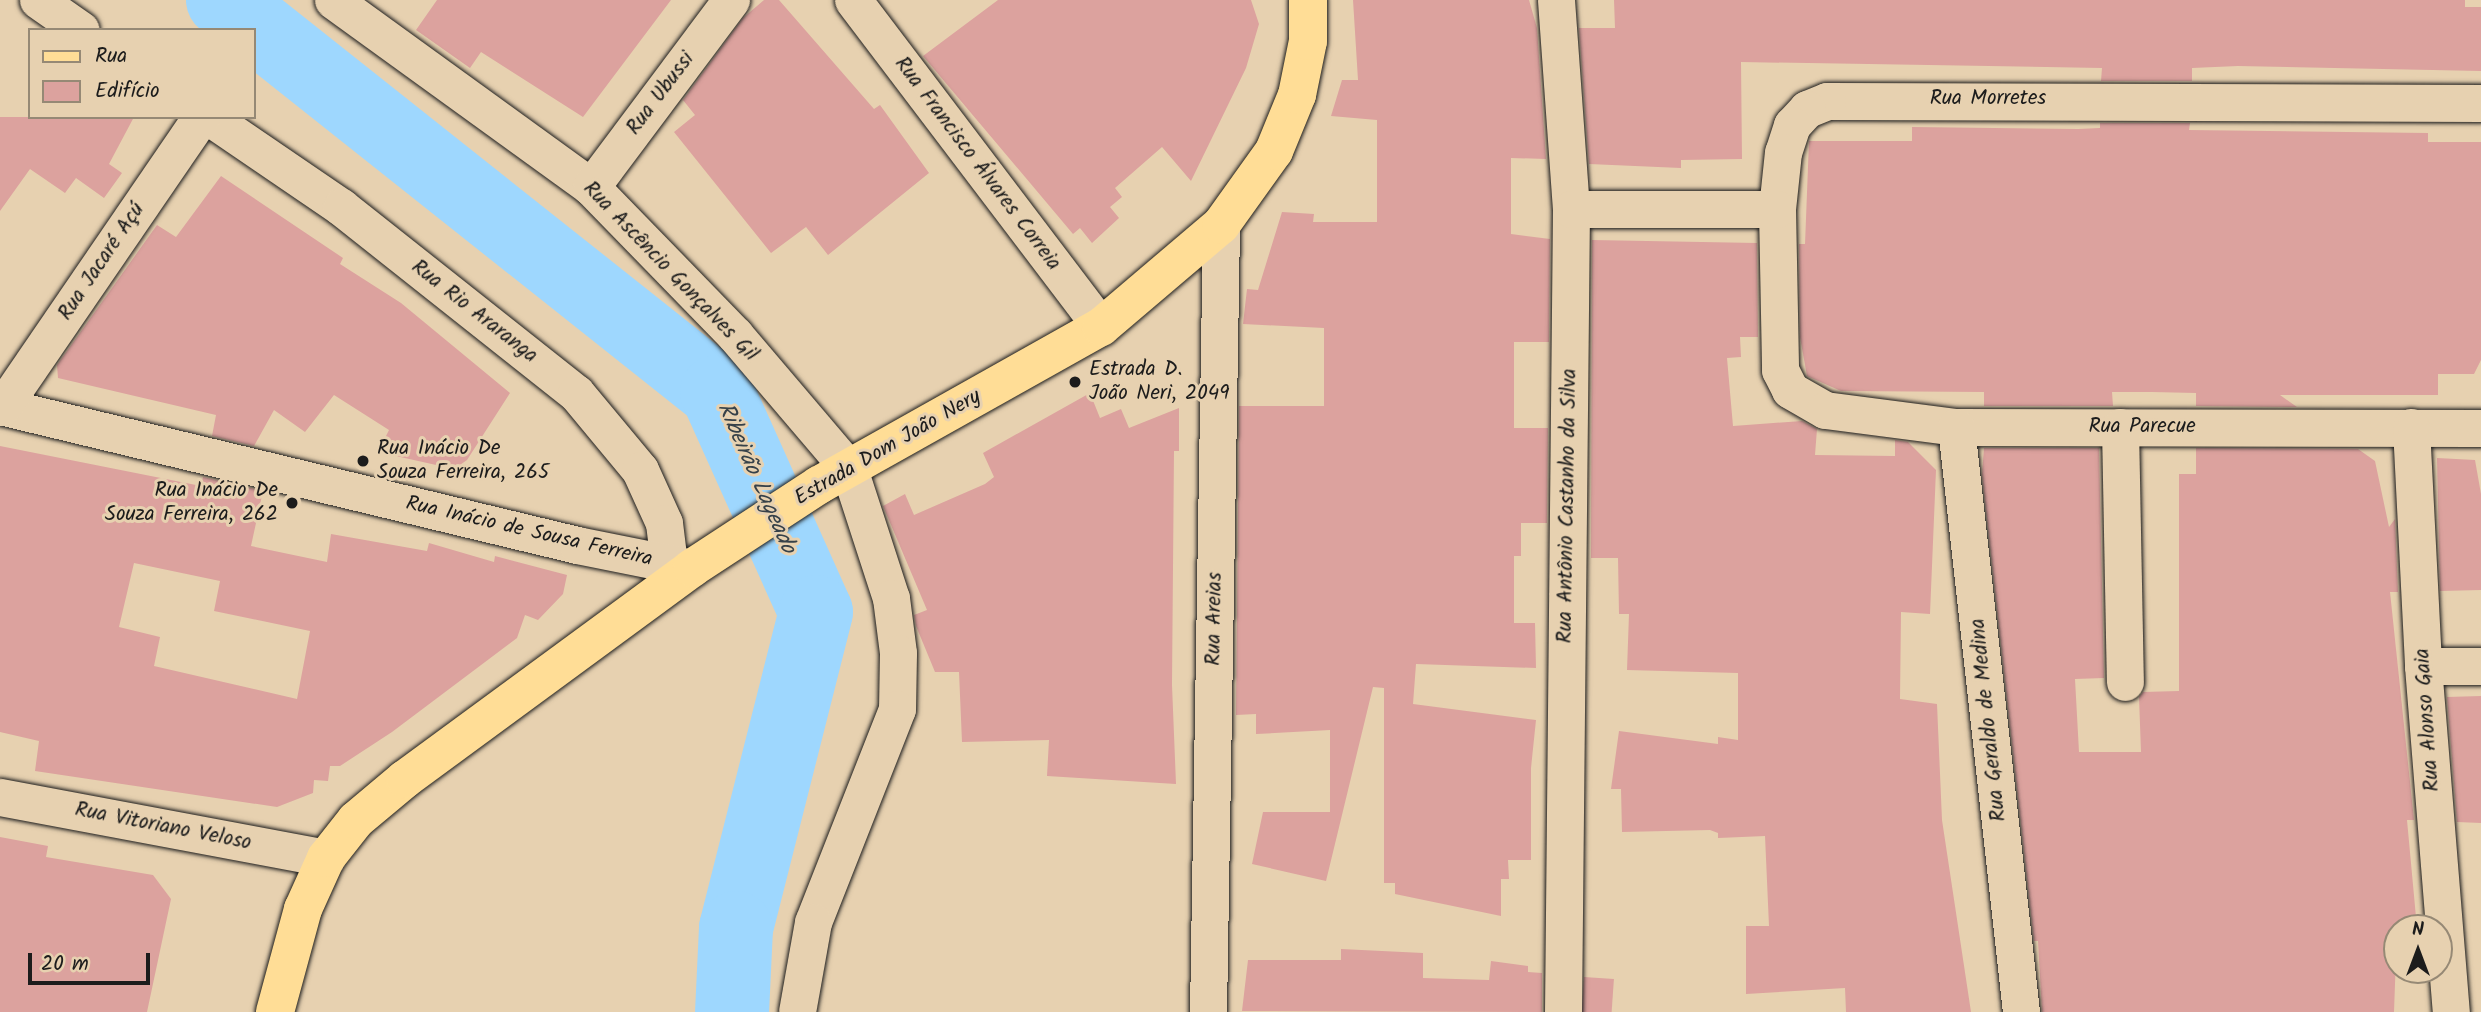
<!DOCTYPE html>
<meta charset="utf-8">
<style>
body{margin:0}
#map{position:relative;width:2481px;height:1012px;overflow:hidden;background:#e7d1b0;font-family:Kalam,sans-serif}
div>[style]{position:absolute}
.river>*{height:74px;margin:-37px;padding:0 37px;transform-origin:37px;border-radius:37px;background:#9ed7fe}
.building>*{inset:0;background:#dca29e;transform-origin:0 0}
.roads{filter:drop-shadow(0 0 2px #1c1c1c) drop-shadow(0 0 2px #1c1c1c)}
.minor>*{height:37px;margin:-18.5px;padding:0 18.5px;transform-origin:18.5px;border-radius:18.5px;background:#e7d1b0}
.primary>*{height:38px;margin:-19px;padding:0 19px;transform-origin:19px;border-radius:19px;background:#ffdd96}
.dots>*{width:19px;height:19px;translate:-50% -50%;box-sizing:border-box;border:4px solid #e7d1b0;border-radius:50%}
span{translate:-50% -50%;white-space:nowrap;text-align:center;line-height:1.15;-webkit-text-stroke:6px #e7d1b0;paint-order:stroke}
.street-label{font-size:21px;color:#1c1c1c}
.poi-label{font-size:21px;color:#1c1c1c}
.left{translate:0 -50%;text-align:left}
.right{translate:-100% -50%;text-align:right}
.water-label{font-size:23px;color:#364149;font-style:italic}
.legend{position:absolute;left:28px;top:28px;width:228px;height:91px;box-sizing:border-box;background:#e7d1b0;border:2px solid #968975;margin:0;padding:9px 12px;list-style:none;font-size:21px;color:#1c1c1c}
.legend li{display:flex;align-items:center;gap:14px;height:35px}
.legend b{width:35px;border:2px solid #968975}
.north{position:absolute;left:2383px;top:914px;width:70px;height:70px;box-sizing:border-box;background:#e7d1b0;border:2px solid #968975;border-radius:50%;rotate:0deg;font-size:19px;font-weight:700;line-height:28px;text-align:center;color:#1c1c1c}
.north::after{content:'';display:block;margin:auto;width:24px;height:32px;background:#1c1c1c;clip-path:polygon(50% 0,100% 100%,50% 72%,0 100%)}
.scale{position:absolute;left:28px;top:953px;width:122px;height:32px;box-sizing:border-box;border:4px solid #1c1c1c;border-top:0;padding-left:9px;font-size:21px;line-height:24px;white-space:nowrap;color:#1c1c1c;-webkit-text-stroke:5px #e7d1b0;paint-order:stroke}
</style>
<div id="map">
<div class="river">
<div style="left:223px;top:0;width:631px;rotate:38.43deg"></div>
<div style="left:717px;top:392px;width:241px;rotate:65.8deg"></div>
<div style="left:816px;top:612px;width:326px;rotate:104.2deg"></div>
<div style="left:736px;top:928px;width:84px;rotate:92.7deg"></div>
</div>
<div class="building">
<div style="clip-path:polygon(437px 0,671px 0,583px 117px,481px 52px,470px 68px,416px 30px)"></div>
<div style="clip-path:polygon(764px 0,779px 0,874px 109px,880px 105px,929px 173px,828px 255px,806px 227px,771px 253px,674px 132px,695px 115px,683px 100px,743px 18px)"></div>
<div style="clip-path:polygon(998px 0,1251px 0,1259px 24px,1246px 68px,1191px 181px,1162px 147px,1115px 188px,1122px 197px,1110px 207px,1119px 218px,1092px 243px,1080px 228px,1073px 234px,923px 56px)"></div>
<div style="clip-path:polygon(1353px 0,1529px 0,1537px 28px,1546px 159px,1511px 158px,1511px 234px,1550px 239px,1549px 342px,1514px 342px,1514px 428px,1548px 428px,1547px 523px,1521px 523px,1521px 556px,1514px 556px,1514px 623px,1535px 623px,1536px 668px,1416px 664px,1413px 704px,1536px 720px,1531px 768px,1531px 860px,1508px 860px,1509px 879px,1501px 879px,1501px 916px,1395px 894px,1395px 883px,1384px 883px,1384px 688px,1373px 687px,1326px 881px,1252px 864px,1263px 812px,1330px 812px,1330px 730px,1256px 734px,1256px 714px,1236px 715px,1239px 406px,1324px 406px,1324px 328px,1243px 324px,1247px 289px,1258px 290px,1282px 212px,1314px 214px,1313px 222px,1377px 222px,1377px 120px,1331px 116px,1342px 80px,1358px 80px)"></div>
<div style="clip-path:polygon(1614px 0,2465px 0,2465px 7px,2481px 7px,2481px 71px,2238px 66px,2192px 68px,2192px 81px,2101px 81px,2102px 68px,1741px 62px,1742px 159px,1681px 160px,1681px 168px,1589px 164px,1579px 28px,1615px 28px)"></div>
<div style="clip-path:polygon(0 117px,134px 117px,109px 164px,122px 173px,104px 198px,76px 178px,65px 193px,30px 169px,0 211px)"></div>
<div style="clip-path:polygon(2100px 123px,2190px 123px,2189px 130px,2428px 133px,2428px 142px,2481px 142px,2481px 360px,2474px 374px,2438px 374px,2438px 395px,2280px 395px,2297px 407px,2196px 406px,2196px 393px,2152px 392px,2112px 392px,2113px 406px,1984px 406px,1984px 392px,1841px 391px,1807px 376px,1800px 337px,1799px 244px,1805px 244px,1809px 141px,1912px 141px,1912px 127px,2078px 129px,2100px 128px)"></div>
<div style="clip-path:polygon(221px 176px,343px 258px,340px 264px,401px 303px,510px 393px,467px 460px,454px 469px,378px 452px,389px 430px,334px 395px,305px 432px,274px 410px,254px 446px,212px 436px,216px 415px,58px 378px,57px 365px,157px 225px,176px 237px)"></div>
<div style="clip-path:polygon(1592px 240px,1757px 243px,1758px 337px,1740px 337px,1741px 357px,1727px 358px,1733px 426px,1802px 421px,1817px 429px,1815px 455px,1895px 456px,1895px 440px,1908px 442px,1936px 470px,1930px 614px,1901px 612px,1900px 699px,1937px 704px,1942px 820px,1971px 1012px,1846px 1012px,1845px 988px,1746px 994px,1746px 926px,1769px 926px,1765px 836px,1718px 838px,1718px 833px,1710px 830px,1622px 832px,1621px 789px,1611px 789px,1619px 731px,1718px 744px,1718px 737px,1738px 740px,1738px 673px,1627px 670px,1629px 614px,1619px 614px,1618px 558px,1591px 558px)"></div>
<div style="clip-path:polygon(1090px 393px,1100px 418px,1121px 409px,1129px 428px,1179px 408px,1179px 451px,1174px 451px,1172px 685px,1176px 784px,1047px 776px,1049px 740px,962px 742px,959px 672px,935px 672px,916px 626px,914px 615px,927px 610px,883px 506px,905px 494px,914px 515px,985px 484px,994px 477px,983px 453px)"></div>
<div style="clip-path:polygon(evenodd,0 446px,201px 486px,203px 477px,263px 491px,251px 546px,327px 562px,331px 534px,427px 551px,429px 543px,494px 562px,495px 556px,567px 575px,563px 594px,538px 620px,525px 615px,517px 638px,392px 732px,340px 766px,330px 766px,328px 781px,314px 780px,313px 793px,277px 807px,35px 771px,39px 741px,0 732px,0 446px,134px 563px,220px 581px,214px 611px,310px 631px,297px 699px,154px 666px,160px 637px,119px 627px,134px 563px)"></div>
<div style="clip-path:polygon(1984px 448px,2099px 448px,2104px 678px,2075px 679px,2079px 752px,2141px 752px,2139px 697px,2143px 692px,2179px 691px,2179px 474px,2196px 474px,2196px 448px,2358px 449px,2375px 461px,2389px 527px,2395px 519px,2398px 592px,2390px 592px,2414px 820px,2407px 820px,2417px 928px,2397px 928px,2394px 1012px,2042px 1012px,2038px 941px,2034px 941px,1982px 474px)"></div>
<div style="clip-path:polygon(2437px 458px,2475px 460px,2481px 494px,2481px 590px,2440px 591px)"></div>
<div style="clip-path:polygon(2481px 696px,2481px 823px,2457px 822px,2447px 697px)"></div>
<div style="clip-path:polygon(0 837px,48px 846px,46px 857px,153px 875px,171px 899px,147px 1012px,0 1012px)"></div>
<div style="clip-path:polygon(1341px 949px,1423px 953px,1423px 978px,1489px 980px,1491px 961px,1528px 966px,1528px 972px,1542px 973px,1542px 1012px,1242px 1011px,1248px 960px,1341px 960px)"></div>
<div style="left:1584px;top:977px;width:30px;height:35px;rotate:4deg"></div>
</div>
<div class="roads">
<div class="minor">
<div style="left:38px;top:0;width:52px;rotate:34.9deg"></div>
<div style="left:333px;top:0;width:319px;rotate:35.9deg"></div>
<div style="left:591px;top:187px;width:206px;rotate:45.8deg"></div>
<div style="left:735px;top:335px;width:176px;rotate:49.6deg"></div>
<div style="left:849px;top:469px;width:136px;rotate:72deg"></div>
<div style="left:891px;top:598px;width:55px;rotate:82.7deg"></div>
<div style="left:898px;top:653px;width:56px;rotate:91deg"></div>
<div style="left:897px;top:709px;width:229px;rotate:111.5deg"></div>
<div style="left:813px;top:922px;width:91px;rotate:100.1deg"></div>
<div style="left:853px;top:0;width:410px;rotate:52.8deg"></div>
<div style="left:1556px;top:0;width:210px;rotate:85.9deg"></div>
<div style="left:1571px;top:209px;width:803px;rotate:90.57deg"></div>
<div style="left:2481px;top:103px;width:654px;rotate:-179.82deg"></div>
<div style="left:1827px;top:101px;width:22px;rotate:158deg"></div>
<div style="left:1807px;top:109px;width:22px;rotate:133deg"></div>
<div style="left:1792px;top:125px;width:28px;rotate:108deg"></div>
<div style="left:1783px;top:152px;width:57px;rotate:96deg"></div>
<div style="left:1777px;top:209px;width:161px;rotate:88.9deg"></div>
<div style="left:1780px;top:370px;width:22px;rotate:63deg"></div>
<div style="left:1790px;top:390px;width:40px;rotate:29.7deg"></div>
<div style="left:1825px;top:410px;width:132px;rotate:7.4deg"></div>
<div style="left:1956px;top:427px;width:525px;rotate:0.11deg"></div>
<div style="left:209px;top:117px;width:160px;rotate:34.3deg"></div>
<div style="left:341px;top:207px;width:300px;rotate:38.4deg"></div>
<div style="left:576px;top:393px;width:100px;rotate:50.3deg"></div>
<div style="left:640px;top:470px;width:58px;rotate:65.6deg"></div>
<div style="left:664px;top:523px;width:41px;rotate:83deg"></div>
<div style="left:591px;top:187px;width:234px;rotate:-53.2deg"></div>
<div style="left:1571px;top:209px;width:206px"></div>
<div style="left:0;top:406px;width:594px;rotate:13.54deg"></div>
<div style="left:577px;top:545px;width:117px;rotate:11.3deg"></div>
<div style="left:3px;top:406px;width:350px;rotate:-55.6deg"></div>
<div style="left:1956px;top:427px;width:589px;rotate:83.66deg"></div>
<div style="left:2120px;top:427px;width:255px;rotate:88.9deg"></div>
<div style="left:2411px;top:427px;width:239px;rotate:87.1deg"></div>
<div style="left:2423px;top:666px;width:347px;rotate:85.4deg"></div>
<div style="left:2423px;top:666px;width:58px"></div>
<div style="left:0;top:797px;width:332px;rotate:10.6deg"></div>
<div style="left:1208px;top:1012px;width:787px;rotate:-89.05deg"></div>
</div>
<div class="primary">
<div style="left:275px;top:1012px;width:107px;rotate:-74.8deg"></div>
<div style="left:303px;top:909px;width:56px;rotate:-65.7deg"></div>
<div style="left:326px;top:858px;width:48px;rotate:-51.7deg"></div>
<div style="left:356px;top:820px;width:64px;rotate:-39.9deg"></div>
<div style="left:405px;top:779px;width:356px;rotate:-36.3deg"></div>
<div style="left:692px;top:568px;width:152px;rotate:-33.2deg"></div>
<div style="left:819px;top:485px;width:323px;rotate:-29.3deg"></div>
<div style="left:1101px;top:327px;width:157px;rotate:-40.4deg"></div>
<div style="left:1221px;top:225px;width:91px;rotate:-54.4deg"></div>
<div style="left:1274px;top:151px;width:61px;rotate:-67.7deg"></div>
<div style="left:1297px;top:95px;width:55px;rotate:-78.5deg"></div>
<div style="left:1308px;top:41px;width:41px;rotate:-90deg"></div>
</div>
</div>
<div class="dots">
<div style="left:1075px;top:382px;background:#1c1c1c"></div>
<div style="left:363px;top:461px;background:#1c1c1c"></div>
<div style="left:292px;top:503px;background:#1c1c1c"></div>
</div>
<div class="street-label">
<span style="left:661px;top:94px;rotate:-53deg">Rua Ubussi</span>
<span style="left:1988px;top:99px">Rua Morretes</span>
<span style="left:977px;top:164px;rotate:53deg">Rua Francisco Álvares Correia</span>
<span style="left:102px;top:262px;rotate:-56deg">Rua Jacaré Açú</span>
<span style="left:670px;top:272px;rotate:46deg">Rua Ascêncio Gonçalves Gil</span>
<span style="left:474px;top:312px;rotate:38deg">Rua Rio Araranga</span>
<span style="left:2142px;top:427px">Rua Parecue</span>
<span style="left:888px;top:448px;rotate:-30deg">Estrada Dom João Nery</span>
<span style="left:1568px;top:506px;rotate:-89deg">Rua Antônio Castanho da Silva</span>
<span style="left:529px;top:532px;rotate:13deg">Rua Inácio de Sousa Ferreira</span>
<span style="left:1215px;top:619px;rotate:-89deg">Rua Areias</span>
<span style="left:1989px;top:720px;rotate:-96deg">Rua Geraldo de Medina</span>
<span style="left:2428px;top:720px;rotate:-94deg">Rua Alonso Gaia</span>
<span style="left:163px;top:827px;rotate:11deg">Rua Vitoriano Veloso</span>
</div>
<div class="poi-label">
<span class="left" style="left:1089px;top:382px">Estrada D.<br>João Neri, 2049</span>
<span class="left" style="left:377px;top:461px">Rua Inácio De<br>Souza Ferreira, 265</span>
<span class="right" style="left:278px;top:503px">Rua Inácio De<br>Souza Ferreira, 262</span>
</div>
<div class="water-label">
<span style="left:756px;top:478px;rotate:66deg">Ribeirão Lageado</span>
</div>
<ul class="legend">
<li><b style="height:9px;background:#ffdd96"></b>Rua</li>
<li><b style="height:19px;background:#dca29e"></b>Edifício</li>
</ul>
<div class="north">N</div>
<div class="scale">20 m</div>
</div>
